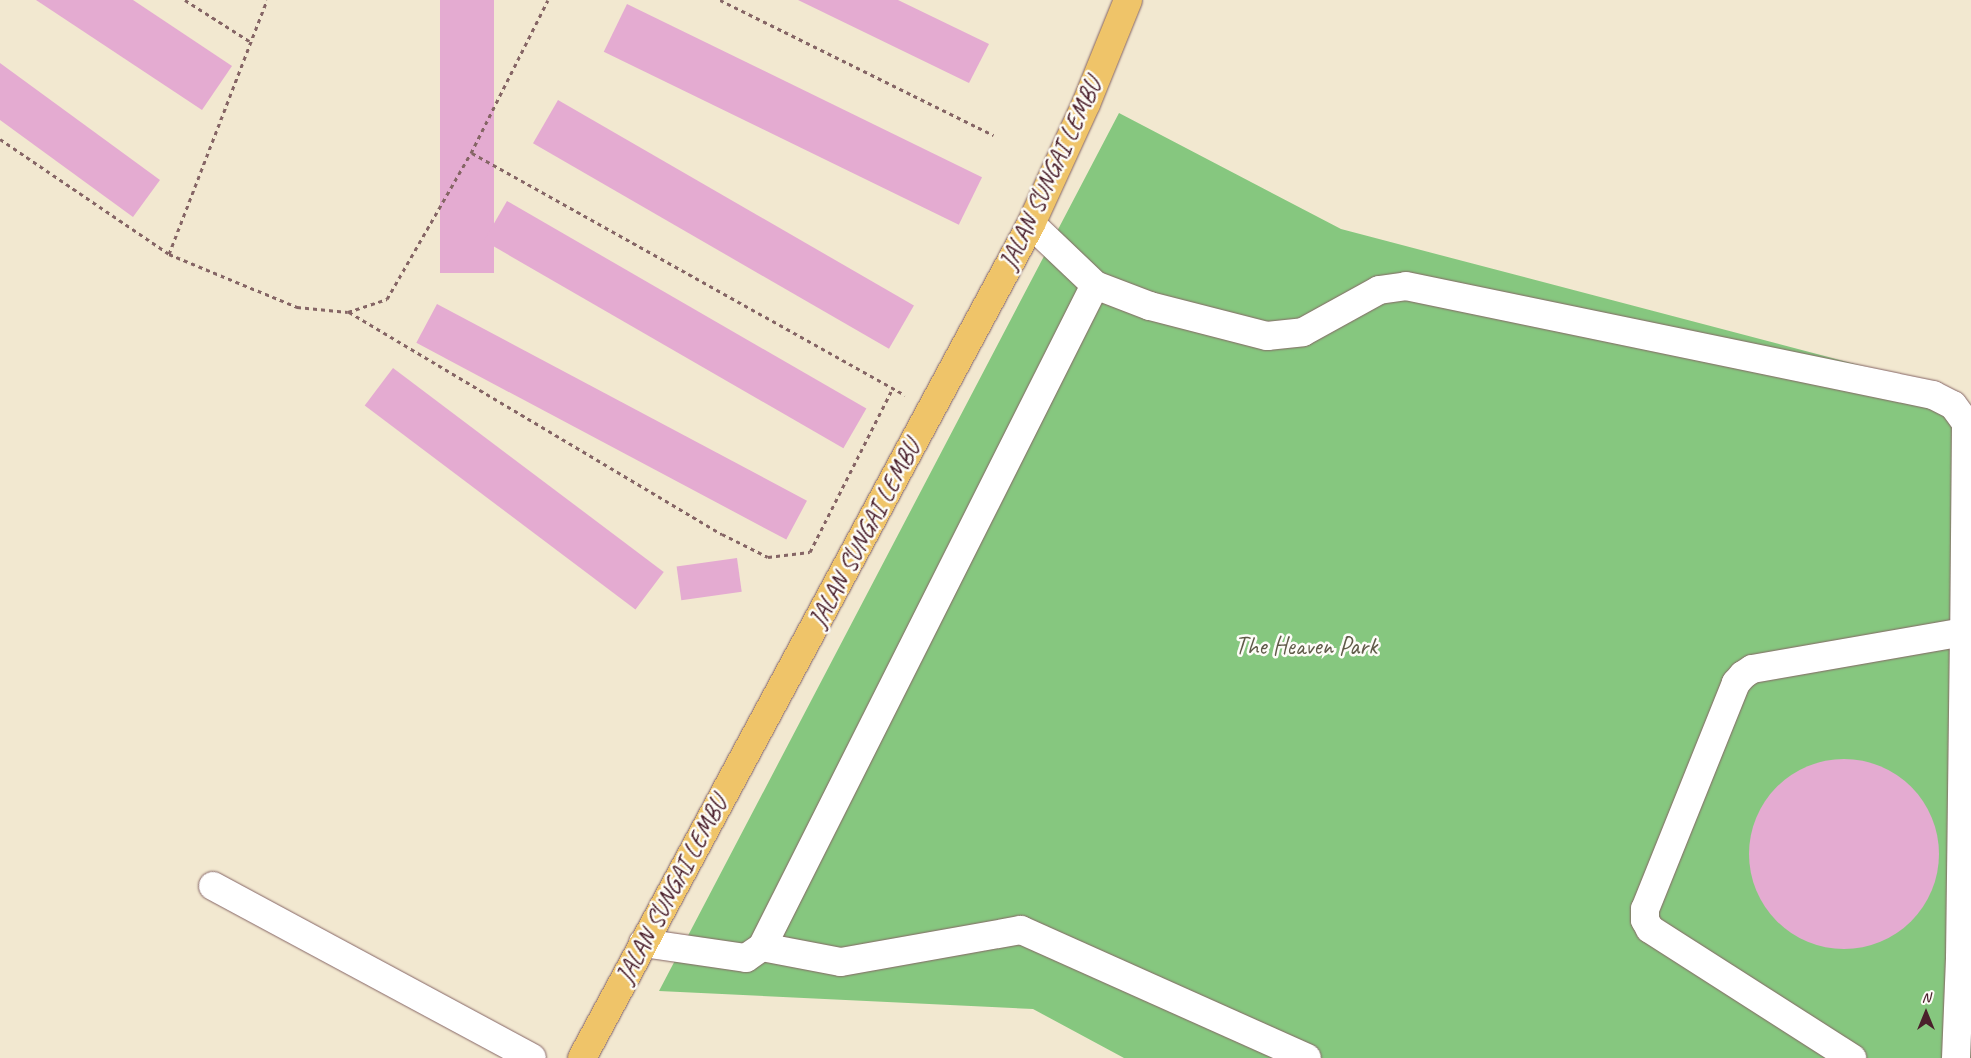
<!DOCTYPE html>
<style>
body{margin:0}
#map{position:relative;width:1971px;height:1058px;overflow:hidden;background:#f2e8d0;font-family:Caveat,sans-serif}
div>[style]{position:absolute}
.green>*{inset:0;background:#86c77f}
.building>*{inset:0;background:#e4abd1;transform-origin:0 0}
.round{border-radius:50%}
.path>*{height:3px;margin-top:-1.5px;transform-origin:0;background:repeating-linear-gradient(90deg,#856565 0 4px,transparent 0 8px)}
.roads{filter:drop-shadow(0 0 1px #856565) drop-shadow(0 0 1px #856565)}
.minor>*{height:28px;margin:-14px;padding:0 14px;transform-origin:14px;border-radius:14px;background:#fff}
.major>*{height:28px;margin:-14px;padding:0 14px;transform-origin:14px;border-radius:14px;background:#efc469}
span{translate:-50% -50%;white-space:nowrap;text-align:center;line-height:1.15;-webkit-text-stroke:5px #fdfcf7;paint-order:stroke}
.street-label{font-size:25px;color:#4a1f2b}
.park-label{font-size:25px;color:#5f5a48}
.north{position:absolute;left:1901px;top:988px;width:50px;height:50px;-webkit-text-stroke:4px #fdfcf7;paint-order:stroke;rotate:0deg;font-size:14px;font-weight:700;line-height:20px;text-align:center;color:#4a1f2b}
.north::after{content:'';display:block;margin:auto;width:18px;height:22px;background:#4a1f2b;clip-path:polygon(50% 0,100% 100%,50% 72%,0 100%)}
</style>
<div id="map">
<div class="green">
<div style="clip-path:polygon(1119px 113px,1341px 229px,1946px 388px,1971px 414px,1971px 1058px,1124px 1058px,1033px 1009px,659px 991px)"></div>
</div>
<div class="building">
<div style="clip-path:polygon(36px 0,133px 0,232px 66px,202px 110px)"></div>
<div style="left:440px;top:0;width:54px;height:273px"></div>
<div style="clip-path:polygon(798px 0,898px 0,989px 44px,969px 83px)"></div>
<div style="left:627px;top:4px;width:395px;height:53px;rotate:26deg"></div>
<div style="clip-path:polygon(0 63px,160px 180px,133px 217px,0 120px)"></div>
<div style="left:558px;top:100px;width:411px;height:50px;rotate:30deg"></div>
<div style="left:507px;top:201px;width:415px;height:46px;rotate:30deg"></div>
<div style="left:437px;top:304px;width:419px;height:44px;rotate:28deg"></div>
<div style="left:393px;top:368px;width:339px;height:47px;rotate:37deg"></div>
<div style="left:737px;top:558px;width:34px;height:61px;rotate:82deg"></div>
<div class="round" style="left:1749px;top:759px;width:190px;height:190px"></div>
</div>
<div class="path">
<div style="left:185px;top:0;width:78px;rotate:32.5deg"></div>
<div style="left:720px;top:0;width:305px;rotate:26.3deg"></div>
<div style="left:0;top:139px;width:204px;rotate:34.2deg"></div>
<div style="left:169px;top:254px;width:139px;rotate:22.5deg"></div>
<div style="left:297px;top:307px;width:51px;rotate:5.6deg"></div>
<div style="left:348px;top:312px;width:41px;rotate:-18.4deg"></div>
<div style="left:387px;top:299px;width:168px;rotate:-60.1deg"></div>
<div style="left:471px;top:153px;width:171px;rotate:-63.3deg"></div>
<div style="left:472px;top:153px;width:496px;rotate:29.2deg"></div>
<div style="left:169px;top:254px;width:272px;rotate:-68.9deg"></div>
<div style="left:349px;top:312px;width:434px;rotate:30.8deg"></div>
<div style="left:722px;top:534px;width:51px;rotate:26.6deg"></div>
<div style="left:768px;top:557px;width:42px;rotate:-6.8deg"></div>
<div style="left:810px;top:552px;width:184px;rotate:-63.2deg"></div>
</div>
<div class="roads">
<div class="minor">
<div style="left:1031px;top:224px;width:88px;rotate:43.6deg"></div>
<div style="left:1095px;top:285px;width:59px;rotate:20.9deg"></div>
<div style="left:1150px;top:306px;width:121px;rotate:14.4deg"></div>
<div style="left:1267px;top:336px;width:36px;rotate:-6deg"></div>
<div style="left:1303px;top:332px;width:87px;rotate:-28.9deg"></div>
<div style="left:1379px;top:290px;width:27px;rotate:-8deg"></div>
<div style="left:1406px;top:286px;width:538px;rotate:11.69deg"></div>
<div style="left:1933px;top:395px;width:22px;rotate:27deg"></div>
<div style="left:1953px;top:405px;width:22px;rotate:54deg"></div>
<div style="left:1966px;top:423px;width:209px;rotate:90.5deg"></div>
<div style="left:1964px;top:632px;width:215px;rotate:170.1deg"></div>
<div style="left:1752px;top:669px;width:11px;rotate:146deg"></div>
<div style="left:1743px;top:675px;width:11px;rotate:131deg"></div>
<div style="left:1736px;top:683px;width:244px;rotate:111.9deg"></div>
<div style="left:1645px;top:909px;width:11px;rotate:90deg"></div>
<div style="left:1645px;top:920px;width:10px;rotate:61deg"></div>
<div style="left:1650px;top:929px;width:240px;rotate:32.6deg"></div>
<div style="left:213px;top:886px;width:362px;rotate:28.3deg"></div>
<div style="left:643px;top:943px;width:104px;rotate:8.3deg"></div>
<div style="left:746px;top:958px;width:19px;rotate:-35deg"></div>
<div style="left:762px;top:947px;width:741px;rotate:-63.3deg"></div>
<div style="left:762px;top:947px;width:80px;rotate:10.8deg"></div>
<div style="left:841px;top:962px;width:183px;rotate:-10.1deg"></div>
<div style="left:1021px;top:930px;width:313px;rotate:24.1deg"></div>
<div style="left:1960px;top:958px;width:326px;rotate:-89.3deg"></div>
<div style="left:1956px;top:1058px;width:100px;rotate:-87.7deg"></div>
<div style="left:1960px;top:958px;width:11px"></div>
</div>
<div class="major">
<div style="left:582px;top:1058px;width:947px;rotate:-61.7deg"></div>
<div style="left:1031px;top:224px;width:132px;rotate:-65.4deg"></div>
<div style="left:1086px;top:104px;width:112px;rotate:-68deg"></div>
</div>
</div>
<div class="street-label">
<span style="left:1051px;top:174px;rotate:-65deg">JALAN SUNGAI LEMBU</span>
<span style="left:865px;top:534px;rotate:-62deg">JALAN SUNGAI LEMBU</span>
<span style="left:672px;top:890px;rotate:-62deg">JALAN SUNGAI LEMBU</span>
</div>
<div class="park-label">
<span style="left:1306px;top:646px">The Heaven Park</span>
</div>
<div class="north">N</div>
</div>
